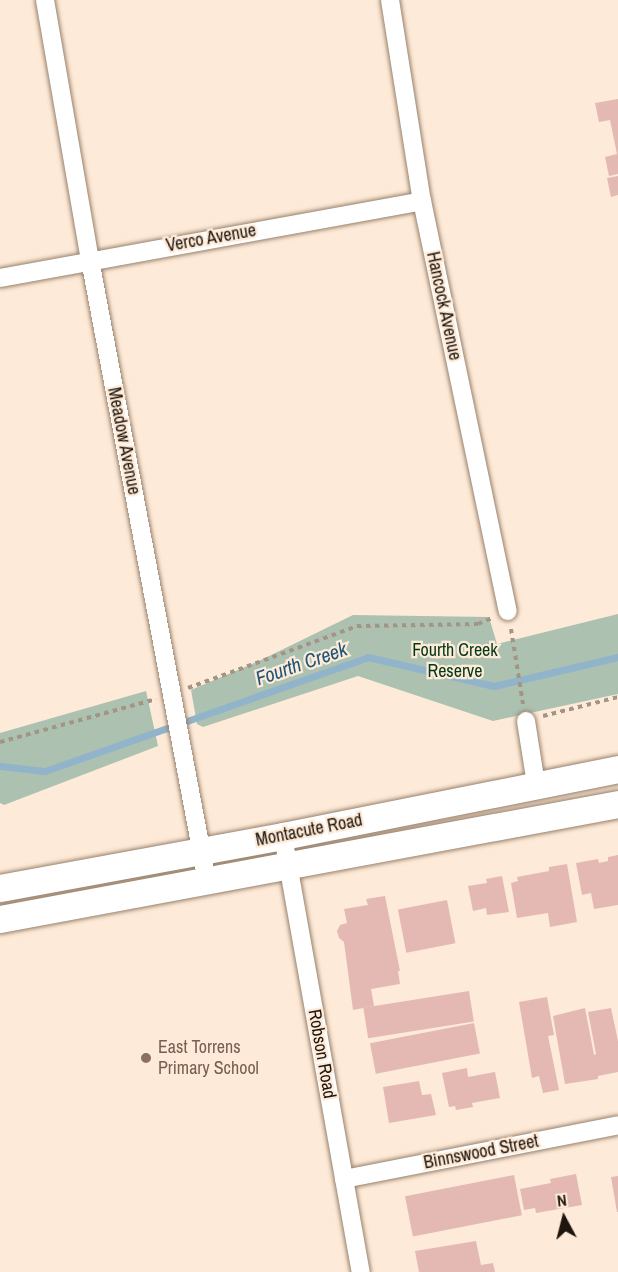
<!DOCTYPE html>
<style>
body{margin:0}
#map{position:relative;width:618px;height:1272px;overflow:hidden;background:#feead8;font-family:"Archivo Narrow",sans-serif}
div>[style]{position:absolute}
.green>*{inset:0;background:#acc1b0}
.stream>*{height:7px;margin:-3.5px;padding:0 3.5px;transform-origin:3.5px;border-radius:3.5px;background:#91b4cb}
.building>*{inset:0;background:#e4b9b3;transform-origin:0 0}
.path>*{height:4px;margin-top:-2px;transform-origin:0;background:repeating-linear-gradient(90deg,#a39486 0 4.5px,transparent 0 9px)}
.roads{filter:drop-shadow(0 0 2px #97816c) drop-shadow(0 0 2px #97816c)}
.street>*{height:18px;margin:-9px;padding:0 9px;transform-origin:9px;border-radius:9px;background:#fff}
.secondary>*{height:27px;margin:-13.5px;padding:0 13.5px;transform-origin:13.5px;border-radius:13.5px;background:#fff}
.dots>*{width:16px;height:16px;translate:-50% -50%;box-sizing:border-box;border:3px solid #feead8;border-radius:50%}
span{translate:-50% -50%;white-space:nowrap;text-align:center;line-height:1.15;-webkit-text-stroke:4.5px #feead8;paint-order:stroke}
.street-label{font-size:18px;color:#1e160e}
.park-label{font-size:18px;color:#003816}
.education-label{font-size:18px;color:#785e54}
.left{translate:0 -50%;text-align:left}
.water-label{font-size:20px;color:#1b5678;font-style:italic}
.north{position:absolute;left:534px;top:1188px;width:60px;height:60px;-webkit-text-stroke:4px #feead8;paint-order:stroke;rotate:353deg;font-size:16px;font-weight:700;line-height:24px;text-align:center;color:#1e160e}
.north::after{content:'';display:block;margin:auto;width:21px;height:27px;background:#1e160e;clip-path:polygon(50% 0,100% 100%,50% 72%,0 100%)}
</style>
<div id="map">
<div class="green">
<div style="clip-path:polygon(618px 614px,618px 694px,493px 721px,358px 676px,203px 727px,197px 724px,191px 690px,261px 660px,353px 615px,489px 617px,497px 644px)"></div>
<div style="clip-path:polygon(146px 691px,158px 746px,4px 805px,0 803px,0 733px)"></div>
</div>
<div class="stream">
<div style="left:0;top:766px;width:45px;rotate:6.3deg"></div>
<div style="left:45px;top:771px;width:343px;rotate:-19.4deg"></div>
<div style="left:368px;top:657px;width:129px;rotate:13deg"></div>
<div style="left:494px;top:686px;width:127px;rotate:-13.2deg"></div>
</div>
<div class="building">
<div style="clip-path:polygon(618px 99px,618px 174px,609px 176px,605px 157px,617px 154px,610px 120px,599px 122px,595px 103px)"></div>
<div style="clip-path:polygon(618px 176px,618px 195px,611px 197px,607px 178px)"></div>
<div style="clip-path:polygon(618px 855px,618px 905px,594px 909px,591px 893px,582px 895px,576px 863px,598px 859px,599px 863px,608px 861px,608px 857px)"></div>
<div style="clip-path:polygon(567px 864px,577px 922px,550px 927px,548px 913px,517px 918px,511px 883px,518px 881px,517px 877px,549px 871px,549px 867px)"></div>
<div style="clip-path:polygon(502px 876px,509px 912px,487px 915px,486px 908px,473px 911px,468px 886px,487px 883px,486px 879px)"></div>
<div style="clip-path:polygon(385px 896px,400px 971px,398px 971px,400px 984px,371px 989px,374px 1006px,353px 1010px,344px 942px,339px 938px,337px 931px,340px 925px,347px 923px,344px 909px,368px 905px,366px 899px)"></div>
<div style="left:447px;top:900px;width:44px;height:50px;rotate:79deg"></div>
<div style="left:469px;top:991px;width:31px;height:107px;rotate:81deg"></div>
<div style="clip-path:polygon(547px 997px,554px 1035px,548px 1036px,559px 1090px,543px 1093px,539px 1076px,532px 1078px,519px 1002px)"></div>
<div style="clip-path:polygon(585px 1008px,594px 1055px,596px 1054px,588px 1012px,611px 1008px,618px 1041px,618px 1072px,598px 1076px,598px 1079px,565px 1084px,553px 1016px)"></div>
<div style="left:474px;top:1023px;width:31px;height:106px;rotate:79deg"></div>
<div style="clip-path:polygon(467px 1068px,468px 1077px,495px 1072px,500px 1098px,472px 1103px,473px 1107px,456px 1110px,455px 1106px,449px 1107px,442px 1073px)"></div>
<div style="clip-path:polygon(419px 1081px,422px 1095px,431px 1094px,436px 1115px,389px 1123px,383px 1087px)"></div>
<div style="clip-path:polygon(576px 1174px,582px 1205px,536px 1213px,535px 1208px,524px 1210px,520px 1189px,551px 1183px,550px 1179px)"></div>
<div style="left:514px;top:1175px;width:41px;height:111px;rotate:79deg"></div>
<div style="clip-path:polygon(618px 1176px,618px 1212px,617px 1212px,611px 1177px)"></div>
<div style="clip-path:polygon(476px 1241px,481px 1265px,493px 1263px,495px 1272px,419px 1272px,415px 1251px)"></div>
</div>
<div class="path">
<div style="left:511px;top:629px;width:76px;rotate:80.9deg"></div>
<div style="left:188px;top:688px;width:180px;rotate:-20.1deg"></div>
<div style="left:357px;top:626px;width:121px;rotate:-0.9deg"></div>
<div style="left:478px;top:624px;width:15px;rotate:-23deg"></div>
<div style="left:543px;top:716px;width:77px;rotate:-14.2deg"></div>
<div style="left:0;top:742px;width:162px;rotate:-15.4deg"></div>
</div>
<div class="roads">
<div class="street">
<div style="left:45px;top:0;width:264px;rotate:80.2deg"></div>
<div style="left:90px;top:260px;width:632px;rotate:79.33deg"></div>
<div style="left:390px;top:0;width:204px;rotate:81deg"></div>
<div style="left:422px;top:201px;width:419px;rotate:78.2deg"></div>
<div style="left:0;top:278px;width:429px;rotate:-10.3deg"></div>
<div style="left:526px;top:721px;width:64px;rotate:81deg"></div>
<div style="left:283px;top:836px;width:443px;rotate:79.9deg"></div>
<div style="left:344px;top:1179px;width:279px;rotate:-11.1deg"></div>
</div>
<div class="secondary">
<div style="left:0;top:888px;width:288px;rotate:-10.4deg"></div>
<div style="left:283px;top:836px;width:342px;rotate:-11.3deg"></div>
<div style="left:0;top:919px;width:629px;rotate:-10.54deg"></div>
</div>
</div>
<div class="dots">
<div style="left:146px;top:1058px;background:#8d6e63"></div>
</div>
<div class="street-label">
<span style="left:211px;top:238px;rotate:-10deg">Verco Avenue</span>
<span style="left:444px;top:306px;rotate:78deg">Hancock Avenue</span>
<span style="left:124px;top:441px;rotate:79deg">Meadow Avenue</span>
<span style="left:309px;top:830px;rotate:-11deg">Montacute Road</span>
<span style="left:322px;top:1054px;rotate:80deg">Robson Road</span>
<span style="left:481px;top:1152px;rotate:-11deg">Binnswood Street</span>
</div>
<div class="park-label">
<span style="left:455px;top:661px">Fourth Creek<br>Reserve</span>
</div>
<div class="education-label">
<span class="left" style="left:158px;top:1058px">East Torrens<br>Primary School</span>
</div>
<div class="water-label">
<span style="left:301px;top:663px;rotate:-19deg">Fourth Creek</span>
</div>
<div class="north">N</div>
</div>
